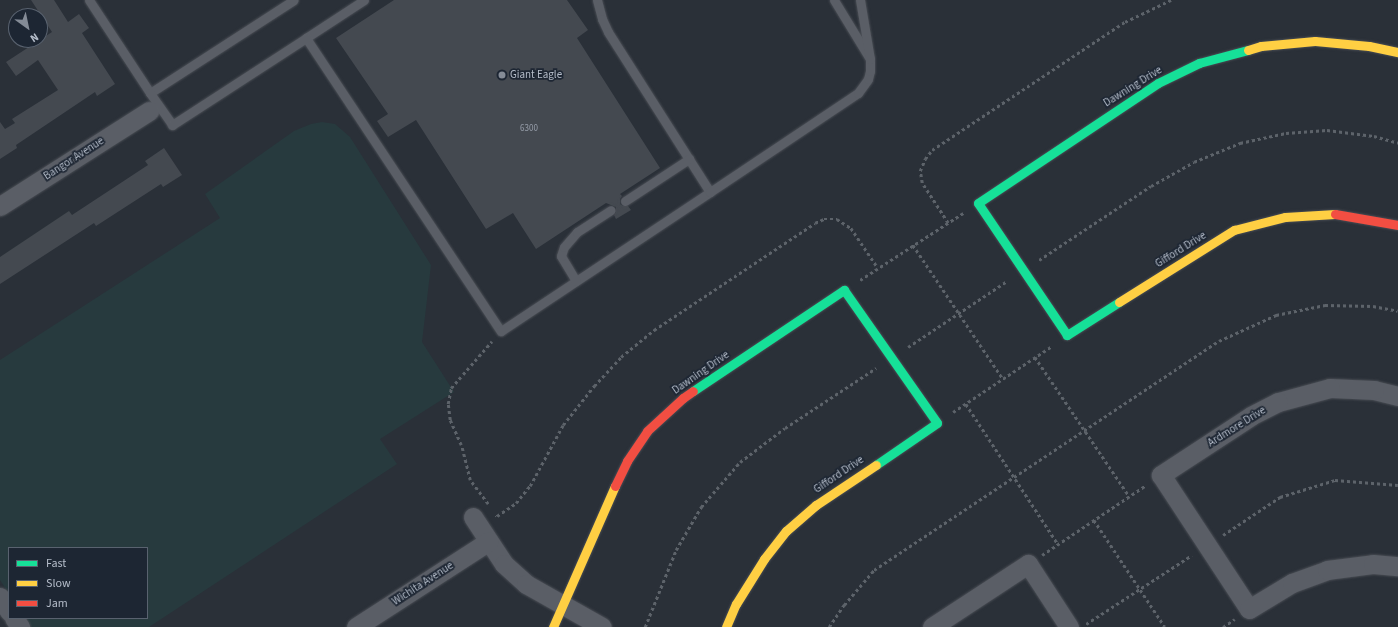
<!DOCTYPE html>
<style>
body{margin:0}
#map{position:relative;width:1398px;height:627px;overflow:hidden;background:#2a3038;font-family:"Source Sans 3",sans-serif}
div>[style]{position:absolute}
.green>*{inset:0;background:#273a3e}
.building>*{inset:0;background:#444950}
.path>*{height:2.5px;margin-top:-1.25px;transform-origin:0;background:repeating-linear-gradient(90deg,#5d636a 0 3px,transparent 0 6px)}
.roads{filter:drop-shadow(0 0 1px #484c53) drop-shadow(0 0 1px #484c53)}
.lane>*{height:9px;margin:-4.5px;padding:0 4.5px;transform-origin:4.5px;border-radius:4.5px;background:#5a5e66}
.street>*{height:19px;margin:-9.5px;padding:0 9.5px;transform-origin:9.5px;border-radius:9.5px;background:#5a5e66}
.fast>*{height:9px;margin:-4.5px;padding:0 4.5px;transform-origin:4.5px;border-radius:4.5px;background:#16e098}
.slow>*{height:9px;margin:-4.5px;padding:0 4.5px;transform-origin:4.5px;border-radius:4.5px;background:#ffcf43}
.jam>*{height:9px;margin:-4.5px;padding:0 4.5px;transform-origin:4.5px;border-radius:4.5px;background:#f24e42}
.dots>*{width:11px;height:11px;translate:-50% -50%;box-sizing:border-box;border:2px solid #1d2633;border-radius:50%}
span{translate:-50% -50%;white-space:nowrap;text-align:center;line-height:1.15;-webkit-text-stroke:3.5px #1d2633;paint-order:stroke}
.number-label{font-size:9px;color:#989fab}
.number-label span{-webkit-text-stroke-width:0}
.poi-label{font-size:11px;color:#b4bcc9}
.left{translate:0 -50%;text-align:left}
.street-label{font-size:11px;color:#b4bcc9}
.legend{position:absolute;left:8px;top:547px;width:140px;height:72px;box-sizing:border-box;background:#1d2633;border:1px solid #59626f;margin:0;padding:5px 7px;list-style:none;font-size:12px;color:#b4bcc9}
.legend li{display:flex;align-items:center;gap:8px;height:20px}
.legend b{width:20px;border:1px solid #59626f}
.north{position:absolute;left:8px;top:8px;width:40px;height:40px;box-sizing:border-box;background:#1d2633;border:1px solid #59626f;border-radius:50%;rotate:147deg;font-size:11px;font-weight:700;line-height:16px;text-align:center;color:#b4bcc9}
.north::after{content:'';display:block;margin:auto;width:14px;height:18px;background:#848b96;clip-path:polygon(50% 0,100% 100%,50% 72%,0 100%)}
</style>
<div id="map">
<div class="green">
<div style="clip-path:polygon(322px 122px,335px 124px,350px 137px,431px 265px,422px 342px,454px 392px,380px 439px,397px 464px,149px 627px,31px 627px,25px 618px,147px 618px,147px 548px,9px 548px,9px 594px,0 580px,0 360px,220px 218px,205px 194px,294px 131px,311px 124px)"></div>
</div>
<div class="building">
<div style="clip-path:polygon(31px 0,54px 0,68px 22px,79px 14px,89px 28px,82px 33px,115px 84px,97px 96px,95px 92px,16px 145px,17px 148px,0 159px,0 122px,5px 129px,15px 123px,12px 119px,58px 90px,38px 60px,16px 76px,6px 62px,52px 32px)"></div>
<div style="clip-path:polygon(394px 0,567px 0,588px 30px,577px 38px,660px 168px,620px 194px,622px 196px,620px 199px,620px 204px,623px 206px,628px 206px,631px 210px,616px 219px,614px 215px,616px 212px,616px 207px,606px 203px,536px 249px,513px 213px,486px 229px,416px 120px,388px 137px,377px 121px,388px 114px,336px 38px)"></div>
<div style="clip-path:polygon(164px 148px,182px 175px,163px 187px,161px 184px,96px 226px,94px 223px,0 284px,0 257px,69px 211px,72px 215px,107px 192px,148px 165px,145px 161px)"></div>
</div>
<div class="path">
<div style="left:948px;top:223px;width:48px;rotate:-123deg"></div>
<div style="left:922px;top:183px;width:12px;rotate:-99deg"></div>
<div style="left:920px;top:171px;width:13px;rotate:-67deg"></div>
<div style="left:925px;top:159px;width:11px;rotate:-52deg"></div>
<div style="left:932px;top:150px;width:232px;rotate:-33.6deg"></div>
<div style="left:1125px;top:22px;width:51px;rotate:-25.6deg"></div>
<div style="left:913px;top:245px;width:161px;rotate:56.1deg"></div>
<div style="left:1039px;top:260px;width:134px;rotate:-33.5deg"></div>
<div style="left:1151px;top:186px;width:49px;rotate:-29.2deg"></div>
<div style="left:1194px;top:162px;width:50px;rotate:-22.4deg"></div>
<div style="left:1240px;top:143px;width:47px;rotate:-12.3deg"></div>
<div style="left:1286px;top:133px;width:41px;rotate:-4.2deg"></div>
<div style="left:1327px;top:130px;width:47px;rotate:7.3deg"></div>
<div style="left:1374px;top:136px;width:25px;rotate:16deg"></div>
<div style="left:860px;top:280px;width:123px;rotate:-33deg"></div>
<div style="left:908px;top:347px;width:119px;rotate:-33.7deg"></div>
<div style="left:1035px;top:357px;width:168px;rotate:55.9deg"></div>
<div style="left:966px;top:404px;width:168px;rotate:56.7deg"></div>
<div style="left:953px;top:412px;width:119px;rotate:-33.7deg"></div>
<div style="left:488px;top:504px;width:30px;rotate:-127deg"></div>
<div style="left:470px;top:480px;width:36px;rotate:-104deg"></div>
<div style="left:461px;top:445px;width:27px;rotate:-114deg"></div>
<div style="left:450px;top:420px;width:16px;rotate:-97deg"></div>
<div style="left:448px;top:404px;width:16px;rotate:-79deg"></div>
<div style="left:451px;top:388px;width:62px;rotate:-48.9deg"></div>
<div style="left:496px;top:515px;width:1px;rotate:45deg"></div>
<div style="left:497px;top:516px;width:23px;rotate:-34deg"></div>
<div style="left:516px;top:503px;width:22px;rotate:-51deg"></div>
<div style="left:530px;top:486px;width:69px;rotate:-61.6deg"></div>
<div style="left:563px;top:425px;width:50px;rotate:-51.5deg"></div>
<div style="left:594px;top:386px;width:40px;rotate:-47deg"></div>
<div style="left:621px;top:357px;width:43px;rotate:-39.3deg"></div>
<div style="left:654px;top:330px;width:193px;rotate:-33.6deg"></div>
<div style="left:815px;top:223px;width:10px;rotate:-24deg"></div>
<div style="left:824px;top:219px;width:13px"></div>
<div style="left:837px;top:219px;width:17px;rotate:33deg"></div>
<div style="left:851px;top:228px;width:48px;rotate:56deg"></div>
<div style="left:1094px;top:520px;width:128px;rotate:56.4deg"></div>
<div style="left:1223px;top:535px;width:69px;rotate:-33.7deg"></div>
<div style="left:1280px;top:497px;width:58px;rotate:-17.2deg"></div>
<div style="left:1335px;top:480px;width:63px;rotate:4.5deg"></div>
<div style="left:1042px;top:555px;width:125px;rotate:-33.9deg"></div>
<div style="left:1086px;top:624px;width:126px;rotate:-33.1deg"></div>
<div style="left:645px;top:627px;width:83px;rotate:-68.1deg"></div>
<div style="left:676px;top:550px;width:50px;rotate:-59.8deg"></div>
<div style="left:701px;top:507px;width:60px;rotate:-49.1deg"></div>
<div style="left:740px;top:462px;width:56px;rotate:-37.1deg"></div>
<div style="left:785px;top:428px;width:109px;rotate:-33.4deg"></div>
<div style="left:829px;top:627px;width:27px;rotate:-56deg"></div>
<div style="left:844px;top:605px;width:46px;rotate:-49.4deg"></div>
<div style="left:874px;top:570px;width:414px;rotate:-33.6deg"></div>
<div style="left:1219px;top:341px;width:63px;rotate:-24.5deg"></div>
<div style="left:1276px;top:315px;width:50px;rotate:-11.5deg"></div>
<div style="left:1325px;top:305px;width:48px;rotate:1.2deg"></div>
<div style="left:1373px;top:306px;width:25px;rotate:11deg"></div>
<div style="left:1223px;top:627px;width:14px;rotate:-34deg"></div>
</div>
<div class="roads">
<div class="lane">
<div style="left:89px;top:0;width:111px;rotate:56.7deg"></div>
<div style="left:150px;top:93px;width:171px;rotate:-32.9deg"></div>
<div style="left:364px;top:0;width:69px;rotate:146.8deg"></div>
<div style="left:306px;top:38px;width:352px;rotate:56.4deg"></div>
<div style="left:501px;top:331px;width:251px;rotate:-33.6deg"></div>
<div style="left:597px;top:0;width:20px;rotate:75deg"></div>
<div style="left:602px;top:19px;width:14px;rotate:65deg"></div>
<div style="left:608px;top:32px;width:190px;rotate:57.5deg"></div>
<div style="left:710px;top:192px;width:178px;rotate:-33.8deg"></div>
<div style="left:858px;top:93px;width:17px;rotate:-54deg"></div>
<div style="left:868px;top:79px;width:8px;rotate:-76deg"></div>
<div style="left:870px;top:71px;width:12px;rotate:-90deg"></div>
<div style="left:834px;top:0;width:69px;rotate:58.6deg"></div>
<div style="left:870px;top:59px;width:60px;rotate:-99.6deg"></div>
<div style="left:150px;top:93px;width:39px;rotate:55deg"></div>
<div style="left:172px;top:125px;width:160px;rotate:-33deg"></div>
<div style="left:625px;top:201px;width:77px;rotate:-33.3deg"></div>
<div style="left:576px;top:281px;width:29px;rotate:-121deg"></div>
<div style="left:561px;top:256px;width:9px;rotate:-72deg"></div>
<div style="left:564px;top:247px;width:20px;rotate:-49deg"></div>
<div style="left:577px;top:232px;width:40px;rotate:-32.9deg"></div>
</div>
<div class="street">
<div style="left:0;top:206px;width:177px;rotate:-32.5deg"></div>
<div style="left:1398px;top:396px;width:25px;rotate:-166deg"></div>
<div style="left:1374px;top:390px;width:44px;rotate:-177.4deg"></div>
<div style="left:1330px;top:388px;width:54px;rotate:164.9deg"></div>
<div style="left:1278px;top:402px;width:30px;rotate:153deg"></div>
<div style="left:1251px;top:416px;width:108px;rotate:146.8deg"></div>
<div style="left:1161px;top:475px;width:160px;rotate:56.7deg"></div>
<div style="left:1249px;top:609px;width:50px;rotate:-31.2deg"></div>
<div style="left:1292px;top:583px;width:37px;rotate:-20deg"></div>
<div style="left:1327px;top:570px;width:46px;rotate:-7.4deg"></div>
<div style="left:1373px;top:564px;width:25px;rotate:5deg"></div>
<div style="left:473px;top:517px;width:56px;rotate:56.6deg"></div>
<div style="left:504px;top:564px;width:30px;rotate:42deg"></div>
<div style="left:526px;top:584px;width:87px;rotate:29.5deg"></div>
<div style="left:0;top:597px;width:17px;rotate:57deg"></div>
<div style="left:14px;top:618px;width:11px;rotate:56deg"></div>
<div style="left:356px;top:627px;width:158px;rotate:-32.9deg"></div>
<div style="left:932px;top:627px;width:115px;rotate:-33.3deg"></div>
<div style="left:1028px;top:564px;width:75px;rotate:56.9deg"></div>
</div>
<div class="fast">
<div style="left:1119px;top:302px;width:62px;rotate:147.6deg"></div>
<div style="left:1067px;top:335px;width:159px;rotate:-124deg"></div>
<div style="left:978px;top:203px;width:216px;rotate:-33.7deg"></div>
<div style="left:1158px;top:83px;width:46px;rotate:-26deg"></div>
<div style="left:1199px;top:63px;width:51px;rotate:-14.9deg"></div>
<div style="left:693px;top:391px;width:182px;rotate:-33.8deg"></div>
<div style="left:844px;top:290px;width:162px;rotate:55deg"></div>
<div style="left:937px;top:423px;width:74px;rotate:145.5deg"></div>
</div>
<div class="slow">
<div style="left:1248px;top:50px;width:14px;rotate:-17deg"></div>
<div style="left:1261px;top:46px;width:54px;rotate:-5.3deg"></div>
<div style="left:1315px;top:41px;width:54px;rotate:5.3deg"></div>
<div style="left:1369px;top:46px;width:30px;rotate:12deg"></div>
<div style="left:1119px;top:302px;width:136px;rotate:-32.1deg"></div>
<div style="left:1234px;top:230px;width:53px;rotate:-14.3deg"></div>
<div style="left:1285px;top:217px;width:50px;rotate:-3.4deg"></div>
<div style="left:553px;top:627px;width:154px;rotate:-66.3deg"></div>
<div style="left:726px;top:627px;width:25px;rotate:-67deg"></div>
<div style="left:736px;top:604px;width:53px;rotate:-58.1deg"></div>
<div style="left:764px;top:559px;width:36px;rotate:-52deg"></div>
<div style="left:786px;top:531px;width:40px;rotate:-41deg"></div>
<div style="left:816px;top:505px;width:72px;rotate:-33.7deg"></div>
</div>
<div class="jam">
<div style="left:1335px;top:214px;width:64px;rotate:9.9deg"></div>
<div style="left:615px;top:486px;width:28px;rotate:-64deg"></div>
<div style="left:627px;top:461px;width:36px;rotate:-56deg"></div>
<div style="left:647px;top:431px;width:49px;rotate:-42.5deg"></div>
<div style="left:683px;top:398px;width:12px;rotate:-35deg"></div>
</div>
</div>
<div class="dots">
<div style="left:502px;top:75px;background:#848b96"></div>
</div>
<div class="number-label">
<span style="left:529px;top:129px">6300</span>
</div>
<div class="poi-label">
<span class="left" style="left:510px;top:75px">Giant Eagle</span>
</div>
<div class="street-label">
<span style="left:1133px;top:87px;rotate:-32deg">Dawning Drive</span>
<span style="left:74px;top:159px;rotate:-33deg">Bangor Avenue</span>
<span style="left:1181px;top:250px;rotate:-32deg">Gifford Drive</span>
<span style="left:701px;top:373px;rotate:-35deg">Dawning Drive</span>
<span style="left:1237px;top:427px;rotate:-32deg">Ardmore Drive</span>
<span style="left:839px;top:475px;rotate:-34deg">Gifford Drive</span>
<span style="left:423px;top:584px;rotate:-33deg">Wichita Avenue</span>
</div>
<ul class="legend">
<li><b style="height:5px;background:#16e098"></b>Fast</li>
<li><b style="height:5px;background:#ffcf43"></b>Slow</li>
<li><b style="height:5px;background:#f24e42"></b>Jam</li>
</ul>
<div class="north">N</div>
</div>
